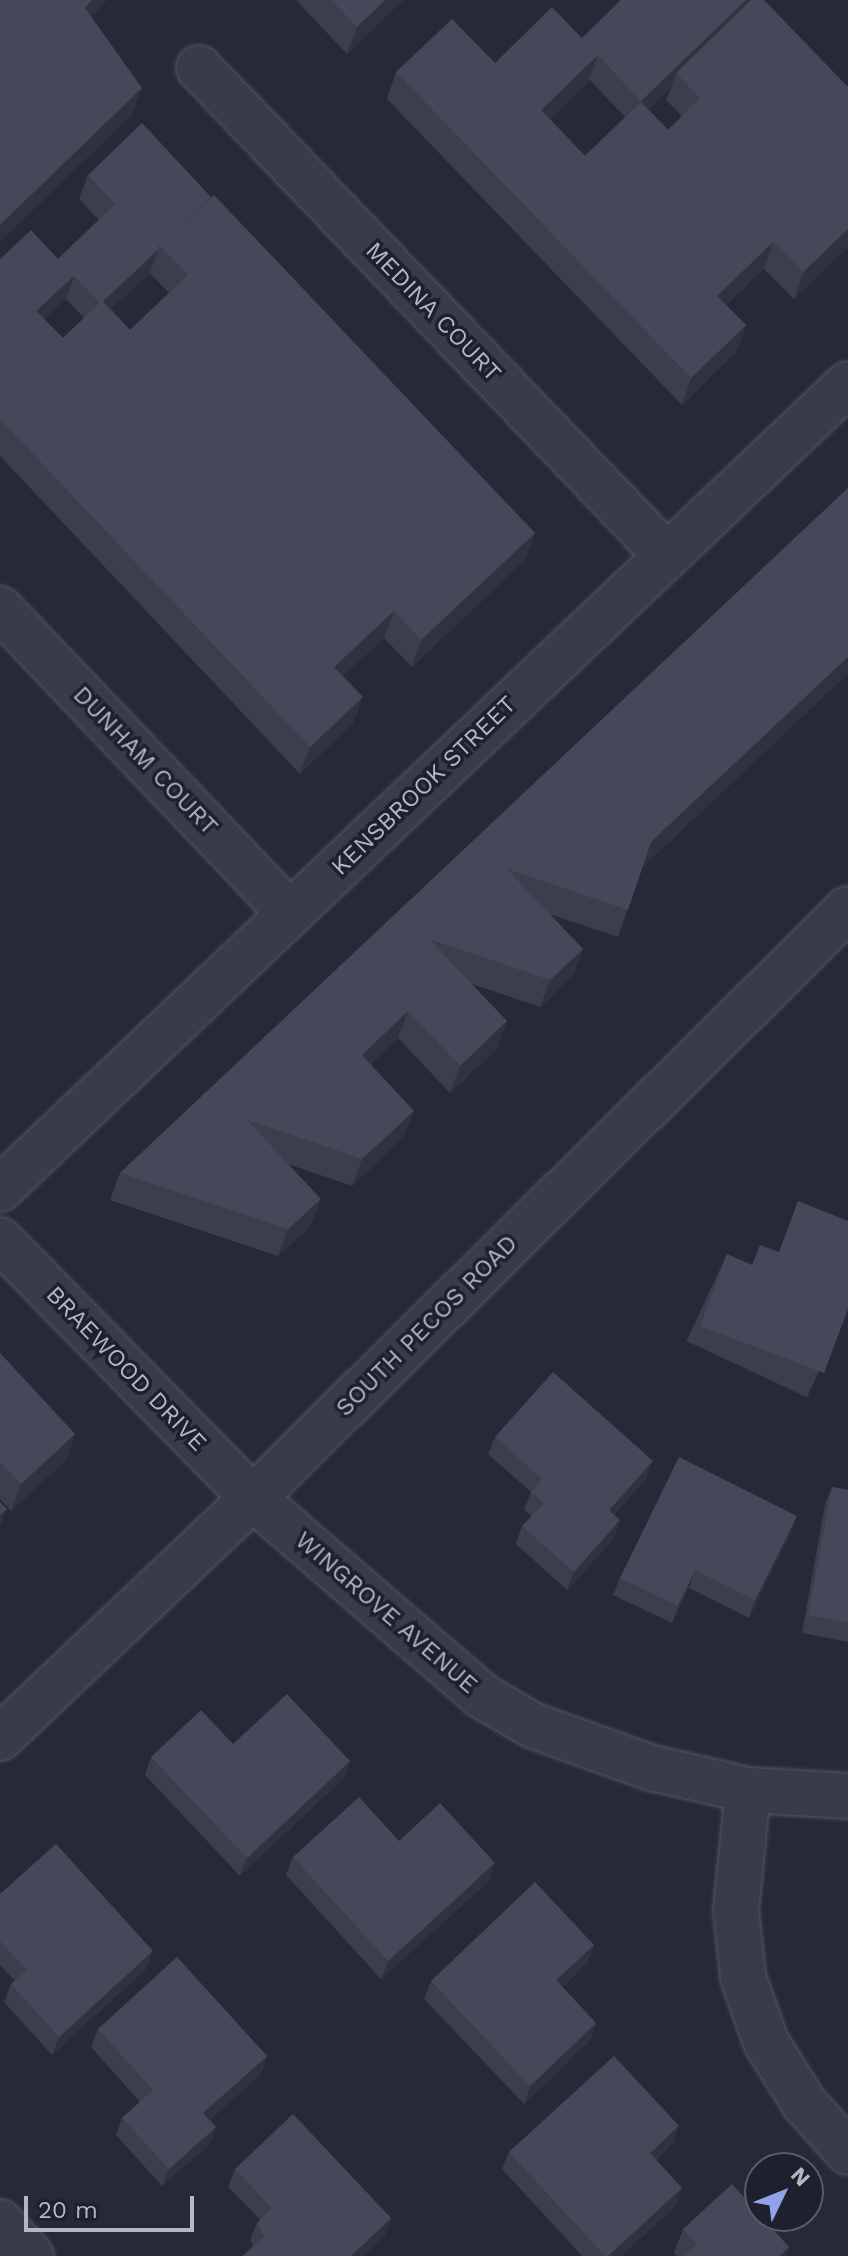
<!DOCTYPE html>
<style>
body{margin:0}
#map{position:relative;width:848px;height:2256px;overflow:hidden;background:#252938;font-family:"Work Sans",sans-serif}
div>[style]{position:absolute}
.roads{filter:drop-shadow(0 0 2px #535663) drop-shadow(0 0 2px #535663)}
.minor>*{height:44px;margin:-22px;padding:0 22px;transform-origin:22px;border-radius:22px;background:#383b48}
.wall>*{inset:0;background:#3a3e4d;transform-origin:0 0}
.shaded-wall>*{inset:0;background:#30323e}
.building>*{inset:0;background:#444859}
span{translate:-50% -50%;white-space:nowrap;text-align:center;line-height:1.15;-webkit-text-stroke:7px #1d202d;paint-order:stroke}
.street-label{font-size:24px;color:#b3b6c4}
.north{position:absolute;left:744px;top:2152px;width:80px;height:80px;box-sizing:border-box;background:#1d202d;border:2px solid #595c69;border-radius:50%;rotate:47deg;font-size:22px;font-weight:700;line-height:32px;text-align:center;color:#b3b6c4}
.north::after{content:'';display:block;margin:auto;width:28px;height:36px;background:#91a1eb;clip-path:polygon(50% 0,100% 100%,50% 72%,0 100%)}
.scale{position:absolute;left:24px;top:2196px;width:170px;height:36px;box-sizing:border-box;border:4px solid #b3b6c4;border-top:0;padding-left:10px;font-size:24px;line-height:28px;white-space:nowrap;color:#b3b6c4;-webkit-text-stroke:6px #1d202d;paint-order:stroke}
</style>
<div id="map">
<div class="roads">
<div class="minor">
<div style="left:199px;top:68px;width:676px;rotate:46.2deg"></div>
<div style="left:0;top:609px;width:421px;rotate:46.4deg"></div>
<div style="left:0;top:1189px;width:1169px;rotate:-43.51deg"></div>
<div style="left:0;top:1240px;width:361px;rotate:45.6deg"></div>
<div style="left:253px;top:1498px;width:303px;rotate:40.8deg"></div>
<div style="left:482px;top:1696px;width:60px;rotate:30deg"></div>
<div style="left:534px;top:1726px;width:125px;rotate:19.6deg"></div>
<div style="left:652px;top:1768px;width:98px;rotate:12.9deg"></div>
<div style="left:748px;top:1790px;width:100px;rotate:3.4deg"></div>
<div style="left:0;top:1738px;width:349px;rotate:-43.5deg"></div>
<div style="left:253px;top:1498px;width:837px;rotate:-44.71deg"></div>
<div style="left:748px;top:1790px;width:121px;rotate:95.7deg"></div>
<div style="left:736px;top:1910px;width:67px;rotate:84deg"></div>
<div style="left:743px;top:1977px;width:69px;rotate:70.5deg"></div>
<div style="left:766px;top:2042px;width:72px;rotate:58.1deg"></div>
<div style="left:804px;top:2103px;width:66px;rotate:48.1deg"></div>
<div style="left:0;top:2222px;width:46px;rotate:47.6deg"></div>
</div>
</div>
<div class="wall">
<div style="clip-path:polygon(296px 0,403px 0,347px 54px)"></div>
<div style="clip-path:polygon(evenodd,619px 0,750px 0,749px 2px,848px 87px,848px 247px,794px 299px,764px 269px,726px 305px,746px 325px,736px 352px,682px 405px,387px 99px,396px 72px,495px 63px,582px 38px,620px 1px,619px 0,589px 79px,625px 117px,585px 156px,550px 119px,588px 82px,589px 79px,619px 0,671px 88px,666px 100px,682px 116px,668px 130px,648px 109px,671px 88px)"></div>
<div style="clip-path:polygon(evenodd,88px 175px,211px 197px,535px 533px,525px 560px,412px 667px,384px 638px,343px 676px,353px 723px,300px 774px,0 456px,0 259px,58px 259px,99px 220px,79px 199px,88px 175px,150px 273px,169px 293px,130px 330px,111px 309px,150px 273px,88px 175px,66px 299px,84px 318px,63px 338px,44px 319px,66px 299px)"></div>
<div style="clip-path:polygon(848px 488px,642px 868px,618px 937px,549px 914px,583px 949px,573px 976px,540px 1007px,472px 984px,498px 1048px,450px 1093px,398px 1038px,371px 1064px,404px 1137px,352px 1186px,288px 1164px,311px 1226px,278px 1256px,110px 1200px,120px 1173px)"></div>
<div style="left:727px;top:1254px;width:133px;height:96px;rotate:25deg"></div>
<div style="clip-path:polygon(0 1353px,75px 1434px,66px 1460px,11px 1511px,0 1499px)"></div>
<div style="clip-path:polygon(495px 1437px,646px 1479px,614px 1515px,614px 1538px,567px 1590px,516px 1544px,522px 1526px,532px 1516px,524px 1510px,531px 1492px,488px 1454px)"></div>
<div style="clip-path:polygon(832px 1487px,848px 1490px,848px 1642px,802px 1633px,825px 1504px)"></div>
<div style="clip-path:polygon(790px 1534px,749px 1618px,689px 1588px,672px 1623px,613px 1595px,620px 1578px)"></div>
<div style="clip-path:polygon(233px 1744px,350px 1761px,344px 1778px,240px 1876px,145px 1775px,151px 1757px)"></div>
<div style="clip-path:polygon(399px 1841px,489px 1881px,381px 1979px,286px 1875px,293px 1857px)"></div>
<div style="clip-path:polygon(0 1894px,146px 1969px,52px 2055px,4px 2002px,11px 1984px,15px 1981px,0 1965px)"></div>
<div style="clip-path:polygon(594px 1945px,587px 1963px,562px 1987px,596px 2023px,590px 2041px,524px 2104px,424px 1999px,431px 1981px)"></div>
<div style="clip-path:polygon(98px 2029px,267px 2056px,261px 2074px,210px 2120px,216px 2127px,210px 2144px,162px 2186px,116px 2135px,122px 2118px,140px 2102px,91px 2047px)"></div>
<div style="clip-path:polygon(673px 2143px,656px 2160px,676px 2206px,621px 2256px,582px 2256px,502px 2169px,509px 2152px)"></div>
<div style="clip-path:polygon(235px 2169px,391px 2218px,385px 2235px,363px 2256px,243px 2256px,253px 2246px,250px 2240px,257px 2223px,260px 2219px,228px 2187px)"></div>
<div style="clip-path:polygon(683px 2229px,789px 2247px,786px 2256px,677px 2256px,674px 2253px)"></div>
</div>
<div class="shaded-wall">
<div style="clip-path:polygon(92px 0,107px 0,75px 35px,85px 8px)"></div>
<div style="clip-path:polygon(385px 0,403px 0,347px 54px,357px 27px)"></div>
<div style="clip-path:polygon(746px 0,750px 0,744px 18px,676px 73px,671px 88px,633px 124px,641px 101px)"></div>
<div style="clip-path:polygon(598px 55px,588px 82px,531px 137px,541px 110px)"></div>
<div style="clip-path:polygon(142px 88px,132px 115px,0 242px,0 225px)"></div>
<div style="clip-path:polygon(848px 229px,848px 247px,794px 299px,803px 272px)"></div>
<div style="clip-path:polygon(773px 242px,764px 269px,707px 323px,717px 296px)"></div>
<div style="clip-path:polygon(158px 250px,150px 273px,92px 327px,100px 304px)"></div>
<div style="clip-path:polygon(74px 276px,66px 299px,28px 334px,36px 311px)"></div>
<div style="clip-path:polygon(746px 325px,736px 352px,682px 405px,691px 378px)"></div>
<div style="clip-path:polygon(535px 533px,525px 560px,412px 667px,421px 640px)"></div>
<div style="clip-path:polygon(394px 611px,384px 638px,324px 694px,334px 667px)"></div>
<div style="clip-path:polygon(848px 657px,848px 674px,641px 869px,651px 842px)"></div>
<div style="clip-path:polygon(363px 697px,353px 723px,300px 774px,310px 747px)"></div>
<div style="clip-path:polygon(583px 949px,573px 976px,540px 1007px,550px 980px)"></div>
<div style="clip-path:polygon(408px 1011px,398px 1038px,352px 1082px,362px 1055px)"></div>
<div style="clip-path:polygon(507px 1021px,498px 1048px,450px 1093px,460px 1066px)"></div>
<div style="clip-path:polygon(414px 1111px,404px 1137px,352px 1186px,362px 1159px)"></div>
<div style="clip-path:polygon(321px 1199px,311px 1226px,278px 1256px,288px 1229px)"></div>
<div style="clip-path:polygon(75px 1434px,66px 1460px,11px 1511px,21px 1484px)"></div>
<div style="clip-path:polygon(653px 1461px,646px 1479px,603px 1528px,609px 1510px)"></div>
<div style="clip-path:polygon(7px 1509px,0 1528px,0 1515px)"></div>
<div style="clip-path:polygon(797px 1516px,790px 1534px,749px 1618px,755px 1600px)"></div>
<div style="clip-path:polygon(620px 1520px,614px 1538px,567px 1590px,574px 1572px)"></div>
<div style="clip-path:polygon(695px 1570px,689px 1588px,672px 1623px,678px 1606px)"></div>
<div style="clip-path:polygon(350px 1761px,344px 1778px,240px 1876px,247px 1858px)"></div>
<div style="clip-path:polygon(495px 1863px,489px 1881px,381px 1979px,388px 1961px)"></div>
<div style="clip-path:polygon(594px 1945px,587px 1963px,549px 1998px,556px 1980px)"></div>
<div style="clip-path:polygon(153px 1951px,146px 1969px,52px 2055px,59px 2037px)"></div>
<div style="clip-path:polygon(596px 2023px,590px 2041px,524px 2104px,530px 2086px)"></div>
<div style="clip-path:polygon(267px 2056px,261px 2074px,197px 2131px,203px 2113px)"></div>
<div style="clip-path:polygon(679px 2126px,673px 2143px,643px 2171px,650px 2153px)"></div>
<div style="clip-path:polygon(216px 2127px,210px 2144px,162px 2186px,169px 2169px)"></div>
<div style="clip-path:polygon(682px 2188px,676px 2206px,621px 2256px,608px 2256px)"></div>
<div style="clip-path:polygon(391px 2218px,385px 2235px,363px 2256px,351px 2256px)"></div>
<div style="clip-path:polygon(789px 2247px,786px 2256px,779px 2256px)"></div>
</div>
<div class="building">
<div style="clip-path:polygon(0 0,92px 0,85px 8px,142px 88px,0 225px)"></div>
<div style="clip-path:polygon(331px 0,385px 0,357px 27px)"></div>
<div style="clip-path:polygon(621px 0,746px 0,641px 101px,582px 38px)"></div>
<div style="clip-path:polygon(751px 0,764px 0,848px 87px,848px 229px,803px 272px,773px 242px,717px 296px,746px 325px,691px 378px,396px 72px,452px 19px,495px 63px,552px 7px,598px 55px,541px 110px,585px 156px,641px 102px,668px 130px,700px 98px,676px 73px)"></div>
<div style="clip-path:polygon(142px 123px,211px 197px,159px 245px,158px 250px,103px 301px,100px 303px,74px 276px,36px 311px,63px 338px,0 397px,0 259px,31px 230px,58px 259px,115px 204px,88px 175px)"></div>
<div style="clip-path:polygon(214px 195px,535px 533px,421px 640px,394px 611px,334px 667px,363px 697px,310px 747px,0 419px,0 397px,102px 301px,130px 330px,188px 275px,159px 245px)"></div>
<div style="clip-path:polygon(848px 488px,848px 657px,651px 842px,628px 910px,507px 869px,583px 949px,550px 980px,429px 939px,507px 1021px,460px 1066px,408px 1011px,362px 1055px,414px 1111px,362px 1159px,247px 1120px,321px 1199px,288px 1229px,120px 1173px)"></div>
<div style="clip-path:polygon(798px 1201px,848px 1221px,848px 1309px,824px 1373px,700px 1326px,727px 1254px,752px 1265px,760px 1245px,779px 1252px)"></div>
<div style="clip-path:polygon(0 1353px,75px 1434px,21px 1484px,0 1462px)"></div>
<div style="clip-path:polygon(553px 1372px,653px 1461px,609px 1510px,620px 1520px,574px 1572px,522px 1526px,544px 1503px,531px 1492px,542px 1479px,495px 1437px)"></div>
<div style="clip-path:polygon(679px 1457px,797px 1516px,755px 1600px,695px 1570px,678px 1606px,620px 1578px)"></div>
<div style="clip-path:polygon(832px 1487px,848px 1490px,848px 1623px,808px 1615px)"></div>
<div style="clip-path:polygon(0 1502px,7px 1509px,0 1515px)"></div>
<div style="clip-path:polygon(287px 1694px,350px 1761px,247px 1858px,151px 1757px,201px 1710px,233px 1744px)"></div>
<div style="clip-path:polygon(359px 1797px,399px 1841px,440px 1803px,495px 1863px,388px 1961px,293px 1857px)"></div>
<div style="clip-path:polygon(56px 1844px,153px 1951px,59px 2037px,11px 1984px,27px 1970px,0 1941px,0 1894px)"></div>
<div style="clip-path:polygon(535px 1882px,594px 1945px,556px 1980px,596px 2023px,530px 2086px,431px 1981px)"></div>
<div style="clip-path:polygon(177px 1957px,267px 2056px,203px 2113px,216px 2127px,169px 2169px,122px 2118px,153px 2090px,98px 2029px)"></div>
<div style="clip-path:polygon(614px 2056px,679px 2126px,650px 2153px,682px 2188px,608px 2256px,605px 2256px,509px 2152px)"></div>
<div style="clip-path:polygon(293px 2114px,391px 2218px,351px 2256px,243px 2256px,264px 2236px,257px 2223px,272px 2208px,235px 2169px)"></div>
<div style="clip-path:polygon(732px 2184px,789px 2247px,779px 2256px,684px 2256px,697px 2245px,683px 2229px)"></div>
</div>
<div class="street-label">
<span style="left:433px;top:312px;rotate:46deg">MEDINA COURT</span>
<span style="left:145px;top:761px;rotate:46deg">DUNHAM COURT</span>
<span style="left:424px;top:786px;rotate:-44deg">KENSBROOK STREET</span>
<span style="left:427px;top:1326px;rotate:-45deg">SOUTH PECOS ROAD</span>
<span style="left:126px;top:1369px;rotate:46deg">BRAEWOOD DRIVE</span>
<span style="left:386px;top:1613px;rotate:41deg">WINGROVE AVENUE</span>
</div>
<div class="north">N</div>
<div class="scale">20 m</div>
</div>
